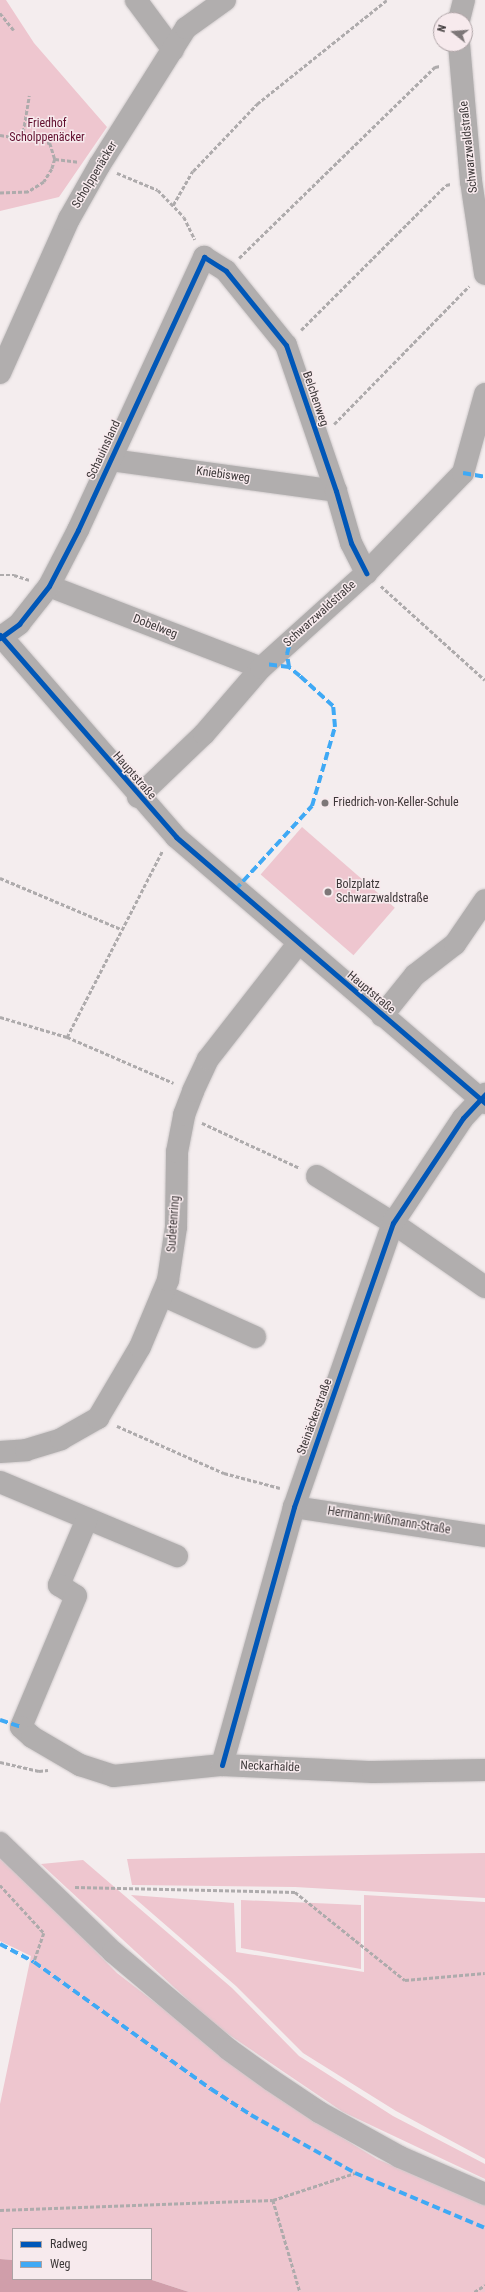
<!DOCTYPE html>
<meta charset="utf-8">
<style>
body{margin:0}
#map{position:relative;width:485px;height:2292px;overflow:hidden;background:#f4edee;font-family:"Roboto Condensed",sans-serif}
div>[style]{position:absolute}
.green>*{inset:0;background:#eec6cf;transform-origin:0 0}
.water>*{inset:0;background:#d09eaa}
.path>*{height:2.5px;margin-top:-1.25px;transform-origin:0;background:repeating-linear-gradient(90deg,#aeabac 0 4px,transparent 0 6px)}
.roads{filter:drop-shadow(0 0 1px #cfcacb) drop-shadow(0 0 1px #cfcacb)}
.minor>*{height:22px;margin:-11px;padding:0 11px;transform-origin:11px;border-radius:11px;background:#b1aeae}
.major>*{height:22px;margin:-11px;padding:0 11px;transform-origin:11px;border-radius:11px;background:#b5b1b2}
.quiet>*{height:4px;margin-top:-2px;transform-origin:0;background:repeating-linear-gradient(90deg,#3fa9f5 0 8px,transparent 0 12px)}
.cycleway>*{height:5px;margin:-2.5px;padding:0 2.5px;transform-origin:2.5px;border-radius:2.5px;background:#0057b8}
.dots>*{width:11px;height:11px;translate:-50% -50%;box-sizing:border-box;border:2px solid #f7eaed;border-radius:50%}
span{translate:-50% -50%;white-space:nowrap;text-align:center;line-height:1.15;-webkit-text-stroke:3px #f7eaed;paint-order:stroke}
.park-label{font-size:12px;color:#610e2e}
.street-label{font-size:12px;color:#3d3839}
.poi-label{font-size:12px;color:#3d3839}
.left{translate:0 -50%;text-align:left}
.legend{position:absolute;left:12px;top:2228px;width:140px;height:52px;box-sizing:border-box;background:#f7eaed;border:1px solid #ada3a5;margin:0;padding:5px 7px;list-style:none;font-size:12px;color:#3d3839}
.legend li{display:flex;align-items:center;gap:8px;height:20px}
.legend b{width:20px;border:1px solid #ada3a5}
.north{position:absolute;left:433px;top:12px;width:40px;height:40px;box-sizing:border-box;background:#f7eaed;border:1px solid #ada3a5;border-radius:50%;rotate:287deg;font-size:11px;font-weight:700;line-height:16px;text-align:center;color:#3d3839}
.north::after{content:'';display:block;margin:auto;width:14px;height:18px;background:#7d7778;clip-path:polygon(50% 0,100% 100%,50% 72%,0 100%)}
</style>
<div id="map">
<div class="green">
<div style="clip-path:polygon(0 0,6px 0,34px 43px,107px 127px,59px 197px,0 211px)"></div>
<div style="left:302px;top:827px;width:123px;height:63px;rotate:41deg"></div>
<div style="clip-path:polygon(485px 1853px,485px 1898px,295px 1887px,132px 1885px,127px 1859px)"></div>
<div style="clip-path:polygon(0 1854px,117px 1973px,284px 2102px,377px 2159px,485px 2205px,485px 2292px,189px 2292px,149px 2279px,151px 2229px,13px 2229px,13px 2260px,0 2259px,0 2104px,31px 1956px,0 1941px)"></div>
<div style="clip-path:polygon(83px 1860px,232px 1988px,299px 2056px,393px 2116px,485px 2164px,485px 2179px,343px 2112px,216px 2026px,41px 1864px)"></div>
<div style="clip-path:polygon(131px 1895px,234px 1903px,236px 1952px,364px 1972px,364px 1895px,485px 1902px,485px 2159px,396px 2111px,303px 2053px,236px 1986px)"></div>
<div style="clip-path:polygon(241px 1900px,361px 1905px,361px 1969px,241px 1948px)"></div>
</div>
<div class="water">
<div style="clip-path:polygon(0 2259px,13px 2260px,13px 2279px,149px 2279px,189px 2292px,0 2292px)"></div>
</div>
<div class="path">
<div style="left:0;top:13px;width:22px;rotate:51deg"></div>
<div style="left:0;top:135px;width:51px;rotate:9.1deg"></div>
<div style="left:50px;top:143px;width:17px;rotate:73deg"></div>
<div style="left:55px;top:159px;width:10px;rotate:107deg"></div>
<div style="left:52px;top:169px;width:15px;rotate:122deg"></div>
<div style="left:44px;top:182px;width:19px;rotate:148deg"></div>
<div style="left:28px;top:192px;width:28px;rotate:178deg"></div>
<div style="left:22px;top:138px;width:43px;rotate:-80.5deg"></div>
<div style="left:55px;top:159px;width:23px;rotate:7deg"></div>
<div style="left:117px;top:173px;width:44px;rotate:22.5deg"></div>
<div style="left:158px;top:190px;width:37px;rotate:46deg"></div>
<div style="left:184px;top:217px;width:25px;rotate:64deg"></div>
<div style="left:173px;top:205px;width:39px;rotate:-60deg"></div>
<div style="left:193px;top:171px;width:93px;rotate:-46.3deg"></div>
<div style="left:257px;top:104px;width:166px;rotate:-38.7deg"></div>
<div style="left:239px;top:258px;width:274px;rotate:-44.3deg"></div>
<div style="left:435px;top:67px;width:5px;rotate:-11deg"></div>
<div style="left:301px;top:330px;width:205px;rotate:-45deg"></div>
<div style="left:446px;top:185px;width:5px;rotate:-11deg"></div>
<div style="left:334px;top:424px;width:193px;rotate:-45.6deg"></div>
<div style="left:0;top:575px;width:14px"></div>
<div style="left:14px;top:575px;width:16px;rotate:18deg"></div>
<div style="left:381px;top:586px;width:140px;rotate:42.1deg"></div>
<div style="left:0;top:878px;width:131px;rotate:22.9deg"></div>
<div style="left:0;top:1017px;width:70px;rotate:16.6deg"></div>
<div style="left:67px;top:1037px;width:116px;rotate:23.3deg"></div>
<div style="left:67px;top:1037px;width:209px;rotate:-62.9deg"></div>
<div style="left:202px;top:1123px;width:108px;rotate:24.7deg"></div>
<div style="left:117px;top:1426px;width:117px;rotate:23.7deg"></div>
<div style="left:224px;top:1473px;width:58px;rotate:15deg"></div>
<div style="left:0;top:1762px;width:40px;rotate:13deg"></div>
<div style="left:39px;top:1771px;width:9px;rotate:-6deg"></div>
<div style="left:0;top:1885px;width:65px;rotate:47.5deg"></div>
<div style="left:44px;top:1933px;width:31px;rotate:109deg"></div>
<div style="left:75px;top:1887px;width:220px;rotate:1.3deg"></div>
<div style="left:295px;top:1892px;width:141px;rotate:38.7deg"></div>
<div style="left:405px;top:1980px;width:80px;rotate:-5deg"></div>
<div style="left:273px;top:2200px;width:96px;rotate:73.6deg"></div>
<div style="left:0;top:2210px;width:273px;rotate:-2.1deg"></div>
<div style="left:273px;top:2200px;width:86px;rotate:-18.2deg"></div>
<div style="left:474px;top:2292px;width:13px;rotate:-32deg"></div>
</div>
<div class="roads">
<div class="minor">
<div style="left:136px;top:0;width:62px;rotate:53.5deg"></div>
<div style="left:459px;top:20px;width:21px;rotate:-76deg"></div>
<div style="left:459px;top:44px;width:138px;rotate:85deg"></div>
<div style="left:471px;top:181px;width:94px;rotate:81.4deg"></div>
<div style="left:0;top:373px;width:169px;rotate:-65.9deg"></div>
<div style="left:69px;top:219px;width:61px;rotate:-60.5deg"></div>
<div style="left:99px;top:166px;width:163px;rotate:-57.8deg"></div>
<div style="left:186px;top:28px;width:48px;rotate:-35.7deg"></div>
<div style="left:111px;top:460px;width:227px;rotate:7.8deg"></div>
<div style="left:49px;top:586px;width:227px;rotate:21.1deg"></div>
<div style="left:0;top:635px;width:268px;rotate:48.9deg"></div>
<div style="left:176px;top:837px;width:408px;rotate:40.7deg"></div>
<div style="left:0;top:638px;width:24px;rotate:-36deg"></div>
<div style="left:19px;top:624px;width:48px;rotate:-51.7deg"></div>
<div style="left:49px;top:586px;width:63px;rotate:-62.6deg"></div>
<div style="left:78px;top:530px;width:301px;rotate:-65.2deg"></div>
<div style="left:204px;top:257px;width:26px;rotate:32deg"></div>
<div style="left:226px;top:271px;width:95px;rotate:51deg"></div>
<div style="left:286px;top:345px;width:154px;rotate:71.1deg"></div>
<div style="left:336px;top:491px;width:54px;rotate:73.9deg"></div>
<div style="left:351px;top:543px;width:34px;rotate:63deg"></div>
<div style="left:138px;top:797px;width:91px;rotate:-43.7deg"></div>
<div style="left:204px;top:734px;width:87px;rotate:-49.2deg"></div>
<div style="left:261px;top:668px;width:142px;rotate:-42.1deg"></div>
<div style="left:366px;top:573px;width:139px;rotate:-45.9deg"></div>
<div style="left:463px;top:473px;width:82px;rotate:-74.4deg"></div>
<div style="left:382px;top:1016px;width:53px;rotate:-51.2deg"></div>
<div style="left:415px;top:975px;width:51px;rotate:-37.8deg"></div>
<div style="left:455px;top:944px;width:53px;rotate:-55.7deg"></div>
<div style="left:317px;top:1176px;width:89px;rotate:31.7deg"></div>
<div style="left:393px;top:1223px;width:112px;rotate:34.8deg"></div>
<div style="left:162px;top:1295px;width:102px;rotate:24.3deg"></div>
<div style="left:0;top:1452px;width:26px;rotate:-4deg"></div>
<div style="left:26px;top:1450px;width:37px;rotate:-17deg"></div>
<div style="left:61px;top:1439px;width:43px;rotate:-29.6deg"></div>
<div style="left:98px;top:1418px;width:82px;rotate:-59.4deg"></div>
<div style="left:140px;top:1347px;width:73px;rotate:-67.3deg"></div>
<div style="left:168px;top:1280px;width:54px;rotate:-81.4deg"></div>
<div style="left:176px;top:1227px;width:75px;rotate:-89.2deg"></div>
<div style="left:177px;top:1152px;width:38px;rotate:-79deg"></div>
<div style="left:184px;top:1115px;width:26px;rotate:-69deg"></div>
<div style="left:193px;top:1091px;width:35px;rotate:-65deg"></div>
<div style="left:208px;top:1059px;width:146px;rotate:-52deg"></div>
<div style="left:0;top:1482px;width:192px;rotate:22.7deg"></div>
<div style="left:294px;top:1507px;width:193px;rotate:8.6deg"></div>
<div style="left:87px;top:1519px;width:72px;rotate:113deg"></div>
<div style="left:59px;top:1585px;width:20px;rotate:33deg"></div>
<div style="left:76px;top:1596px;width:142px;rotate:112.8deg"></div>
<div style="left:21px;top:1727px;width:15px;rotate:42deg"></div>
<div style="left:32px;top:1737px;width:56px;rotate:30.3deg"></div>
<div style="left:80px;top:1765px;width:35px;rotate:18deg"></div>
<div style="left:113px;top:1776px;width:110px;rotate:-5.8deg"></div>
<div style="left:222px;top:1765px;width:151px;rotate:2.7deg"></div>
<div style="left:373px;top:1772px;width:112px;rotate:-1deg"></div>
<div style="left:222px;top:1765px;width:268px;rotate:-74.4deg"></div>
<div style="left:294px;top:1507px;width:301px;rotate:-70.8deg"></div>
<div style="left:393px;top:1223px;width:126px;rotate:-56.3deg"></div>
<div style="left:463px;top:1118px;width:33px;rotate:-47deg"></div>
</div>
<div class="major">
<div style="left:0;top:1843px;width:157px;rotate:44deg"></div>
<div style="left:113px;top:1952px;width:150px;rotate:40.1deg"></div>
<div style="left:228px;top:2049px;width:53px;rotate:35.8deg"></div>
<div style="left:271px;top:2080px;width:58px;rotate:33.7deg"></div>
<div style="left:319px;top:2112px;width:93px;rotate:29.1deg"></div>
<div style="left:400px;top:2157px;width:93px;rotate:23.5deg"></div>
</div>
</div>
<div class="quiet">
<div style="left:463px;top:473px;width:22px;rotate:10deg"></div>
<div style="left:289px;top:667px;width:13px;rotate:-99deg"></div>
<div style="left:287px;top:654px;width:16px;rotate:-75deg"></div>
<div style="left:235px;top:890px;width:114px;rotate:-47.5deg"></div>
<div style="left:312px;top:806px;width:82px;rotate:-73.8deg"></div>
<div style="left:335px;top:727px;width:21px;rotate:-95deg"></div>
<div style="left:333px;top:706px;width:45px;rotate:-137.7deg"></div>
<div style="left:300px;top:676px;width:14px;rotate:-141deg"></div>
<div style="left:289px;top:667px;width:24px;rotate:-173deg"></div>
<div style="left:0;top:1720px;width:22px;rotate:18deg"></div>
<div style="left:0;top:1944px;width:38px;rotate:28deg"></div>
<div style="left:34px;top:1962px;width:218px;rotate:35.7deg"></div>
<div style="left:211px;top:2089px;width:48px;rotate:33deg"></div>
<div style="left:251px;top:2115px;width:119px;rotate:29.1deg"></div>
<div style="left:355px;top:2173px;width:141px;rotate:22.9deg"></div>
</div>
<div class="cycleway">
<div style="left:0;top:635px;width:268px;rotate:48.9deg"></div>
<div style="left:176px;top:837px;width:408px;rotate:40.7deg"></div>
<div style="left:0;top:638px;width:24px;rotate:-36deg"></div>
<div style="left:19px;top:624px;width:48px;rotate:-51.7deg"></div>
<div style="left:49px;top:586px;width:63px;rotate:-62.6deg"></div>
<div style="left:78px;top:530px;width:301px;rotate:-65.2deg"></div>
<div style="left:204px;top:257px;width:26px;rotate:32deg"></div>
<div style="left:226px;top:271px;width:95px;rotate:51deg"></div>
<div style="left:286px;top:345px;width:154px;rotate:71.1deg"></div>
<div style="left:336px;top:491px;width:54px;rotate:73.9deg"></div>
<div style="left:351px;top:543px;width:34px;rotate:63deg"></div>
<div style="left:222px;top:1765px;width:268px;rotate:-74.4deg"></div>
<div style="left:294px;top:1507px;width:301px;rotate:-70.8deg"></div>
<div style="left:393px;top:1223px;width:126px;rotate:-56.3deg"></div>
<div style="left:463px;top:1118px;width:33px;rotate:-47deg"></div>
</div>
<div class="dots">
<div style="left:325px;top:803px;background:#7d7778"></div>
<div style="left:328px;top:892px;background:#7d7778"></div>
</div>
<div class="park-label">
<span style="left:47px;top:131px">Friedhof<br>Scholppenäcker</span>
</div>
<div class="street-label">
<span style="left:469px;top:147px;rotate:-96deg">Schwarzwaldstraße</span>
<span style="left:95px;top:175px;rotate:-59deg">Scholppenäcker</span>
<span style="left:315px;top:399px;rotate:71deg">Belchenweg</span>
<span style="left:104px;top:450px;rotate:-65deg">Schauinsland</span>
<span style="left:223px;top:475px;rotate:8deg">Kniebisweg</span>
<span style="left:320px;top:614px;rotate:-42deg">Schwarzwaldstraße</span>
<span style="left:155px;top:627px;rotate:21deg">Dobelweg</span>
<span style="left:134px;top:776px;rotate:49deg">Hauptstraße</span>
<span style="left:371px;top:993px;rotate:40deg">Hauptstraße</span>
<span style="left:174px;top:1224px;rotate:-86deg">Sudetenring</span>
<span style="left:315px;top:1417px;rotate:-70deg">Steinäckerstraße</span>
<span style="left:389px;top:1521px;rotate:9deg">Hermann-Wißmann-Straße</span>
<span style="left:270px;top:1767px;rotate:2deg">Neckarhalde</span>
</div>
<div class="poi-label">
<span class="left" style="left:333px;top:803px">Friedrich-von-Keller-Schule</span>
<span class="left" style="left:336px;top:892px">Bolzplatz<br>Schwarzwaldstraße</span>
</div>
<ul class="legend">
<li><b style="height:5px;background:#0057b8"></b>Radweg</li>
<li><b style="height:5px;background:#3fa9f5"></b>Weg</li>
</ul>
<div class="north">N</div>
</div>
